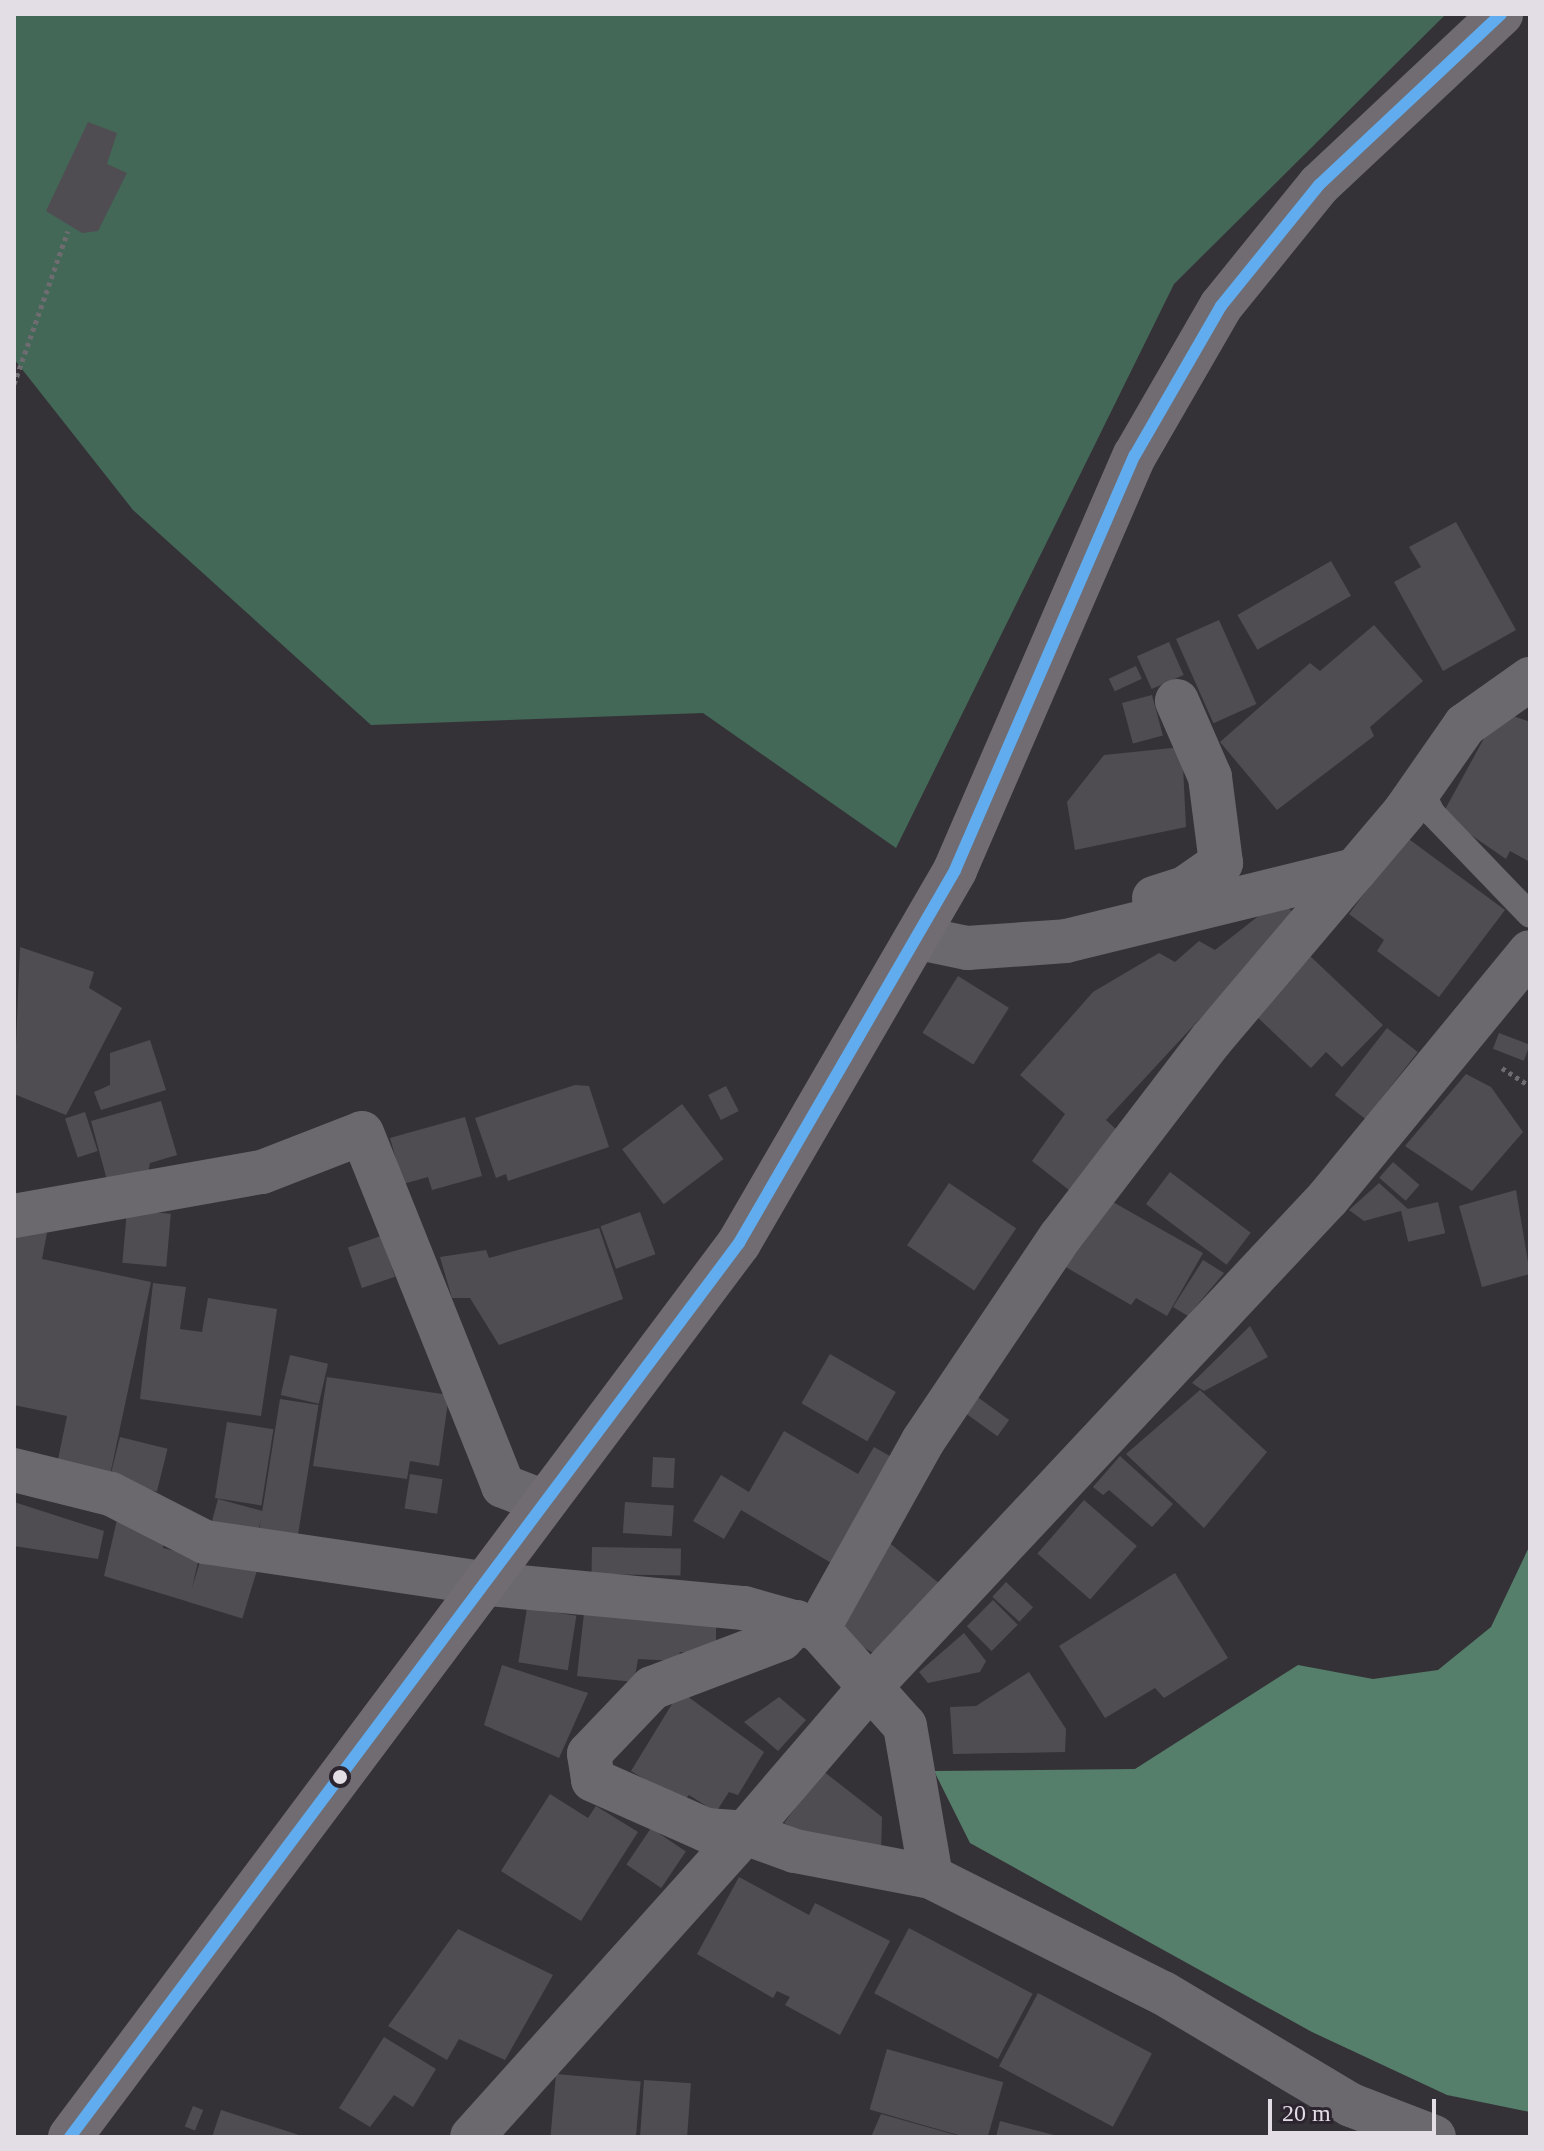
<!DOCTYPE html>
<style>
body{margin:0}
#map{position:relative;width:1544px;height:2151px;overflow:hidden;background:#353237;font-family:"Times New Roman",serif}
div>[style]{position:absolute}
.forest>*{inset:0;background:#436857}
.water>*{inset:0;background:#557e6b}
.building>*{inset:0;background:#504d52;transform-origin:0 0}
.path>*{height:5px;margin-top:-2.5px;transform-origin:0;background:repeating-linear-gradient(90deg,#6e6c70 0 4px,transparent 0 8px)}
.lane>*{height:26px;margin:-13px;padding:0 13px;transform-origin:13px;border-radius:13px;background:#6c696e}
.street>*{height:44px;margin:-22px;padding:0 22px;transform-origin:22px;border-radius:22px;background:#6c696e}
.secondary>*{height:44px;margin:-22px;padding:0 22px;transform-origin:22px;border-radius:22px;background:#706c72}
.bus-1>*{height:12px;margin:-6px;padding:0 6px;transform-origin:6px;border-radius:6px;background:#60acee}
.dots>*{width:22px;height:22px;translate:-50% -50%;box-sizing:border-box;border:4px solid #2c2530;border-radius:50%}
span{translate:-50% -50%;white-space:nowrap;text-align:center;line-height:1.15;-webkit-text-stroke:8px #2c2530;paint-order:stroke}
.frame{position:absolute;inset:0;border:16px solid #e3dee6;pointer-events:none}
.scale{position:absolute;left:1268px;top:2099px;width:168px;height:36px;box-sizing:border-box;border:4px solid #e3dee6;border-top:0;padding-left:10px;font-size:24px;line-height:28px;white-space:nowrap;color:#e3dee6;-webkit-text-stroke:6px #2c2530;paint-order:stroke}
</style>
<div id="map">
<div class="forest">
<div style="clip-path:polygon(14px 14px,1446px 14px,1174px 284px,896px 848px,703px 713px,371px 725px,133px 510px,14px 359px)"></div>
</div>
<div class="water">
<div style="clip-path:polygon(1530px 1545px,1530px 2112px,1447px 2095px,1312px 2032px,970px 1843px,934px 1771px,1135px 1769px,1298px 1665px,1373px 1679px,1438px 1670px,1491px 1627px)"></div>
</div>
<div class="building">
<div style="clip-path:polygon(88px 122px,117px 133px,107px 164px,127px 173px,98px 231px,82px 233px,46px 211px)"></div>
<div style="clip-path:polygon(1456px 522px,1516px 630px,1443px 671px,1394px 582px,1421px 567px,1409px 547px)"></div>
<div style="left:1331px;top:561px;width:40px;height:108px;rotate:60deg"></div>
<div style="left:1219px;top:620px;width:92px;height:47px;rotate:66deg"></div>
<div style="clip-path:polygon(1374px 625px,1423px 681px,1370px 727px,1374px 736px,1277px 810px,1220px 742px,1310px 663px,1320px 671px)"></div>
<div style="left:1169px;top:642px;width:36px;height:35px;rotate:66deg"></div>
<div style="left:1136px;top:666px;width:14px;height:30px;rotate:65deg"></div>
<div style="left:1152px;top:695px;width:42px;height:31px;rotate:75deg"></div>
<div style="clip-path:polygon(1499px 711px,1530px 722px,1530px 862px,1510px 851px,1506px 859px,1442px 815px)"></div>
<div style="clip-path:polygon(1182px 747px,1186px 827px,1075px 850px,1067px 802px,1104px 755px)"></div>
<div style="clip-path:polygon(1406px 837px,1505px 910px,1439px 997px,1377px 951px,1384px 940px,1349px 914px)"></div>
<div style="clip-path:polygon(1279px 900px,1296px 915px,1106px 1120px,1119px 1132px,1069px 1190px,1032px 1161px,1065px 1114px,1020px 1075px,1093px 992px,1159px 953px,1175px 962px,1199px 941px,1215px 950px)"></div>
<div style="clip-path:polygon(20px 947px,94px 972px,89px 988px,122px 1008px,66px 1115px,14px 1094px)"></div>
<div style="clip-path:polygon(1310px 956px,1383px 1025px,1342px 1067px,1326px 1052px,1311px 1068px,1254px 1014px)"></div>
<div style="left:958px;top:976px;width:60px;height:67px;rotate:32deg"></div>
<div style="left:1387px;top:1028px;width:39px;height:85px;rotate:38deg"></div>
<div style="left:1499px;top:1033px;width:33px;height:17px;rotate:21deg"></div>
<div style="clip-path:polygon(150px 1040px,166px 1090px,101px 1110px,94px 1092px,110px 1085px,110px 1053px)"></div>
<div style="clip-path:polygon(1466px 1074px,1491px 1087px,1523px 1132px,1472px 1191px,1405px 1146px)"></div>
<div style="clip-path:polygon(575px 1085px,589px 1086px,609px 1147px,508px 1181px,506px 1174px,496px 1178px,475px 1118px)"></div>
<div style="left:726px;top:1086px;width:28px;height:20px;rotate:63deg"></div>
<div style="clip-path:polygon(161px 1101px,177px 1155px,150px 1163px,146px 1182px,108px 1184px,91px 1121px)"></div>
<div style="left:682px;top:1104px;width:69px;height:75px;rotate:53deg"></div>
<div style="left:85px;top:1112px;width:41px;height:21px;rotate:72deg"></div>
<div style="clip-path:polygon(465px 1117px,482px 1176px,432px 1190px,428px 1177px,403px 1184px,390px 1138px)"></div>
<div style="left:1393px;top:1162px;width:35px;height:21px;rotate:41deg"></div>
<div style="left:1170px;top:1172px;width:101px;height:40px;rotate:37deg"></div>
<div style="left:949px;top:1183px;width:81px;height:75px;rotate:34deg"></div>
<div style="clip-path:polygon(1379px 1183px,1408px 1209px,1364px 1221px,1349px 1210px)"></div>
<div style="clip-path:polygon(1516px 1190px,1530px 1274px,1482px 1287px,1459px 1206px)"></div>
<div style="clip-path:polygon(1104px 1197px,1203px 1253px,1167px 1316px,1136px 1298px,1131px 1305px,1064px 1266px)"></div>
<div style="left:1438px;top:1202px;width:32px;height:38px;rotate:77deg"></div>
<div style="left:127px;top:1210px;width:44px;height:53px;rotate:5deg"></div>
<div style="left:640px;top:1212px;width:45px;height:42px;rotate:70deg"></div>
<div style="clip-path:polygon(14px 1226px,47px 1233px,42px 1259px,151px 1282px,110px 1475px,57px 1464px,67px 1416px,14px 1405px)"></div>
<div style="clip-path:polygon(599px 1228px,623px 1299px,499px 1345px,470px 1298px,452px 1298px,440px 1257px,486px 1250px,489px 1258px)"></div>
<div style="left:381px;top:1236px;width:43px;height:35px;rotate:71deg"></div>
<div style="clip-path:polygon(1203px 1260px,1224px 1273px,1188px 1316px,1173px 1307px)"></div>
<div style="clip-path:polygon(153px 1283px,186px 1287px,180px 1329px,202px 1332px,208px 1298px,277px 1309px,261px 1416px,140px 1399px)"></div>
<div style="clip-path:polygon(1250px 1326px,1268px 1357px,1204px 1391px,1192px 1383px)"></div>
<div style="left:830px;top:1354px;width:76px;height:57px;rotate:30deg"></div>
<div style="left:290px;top:1355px;width:39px;height:41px;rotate:13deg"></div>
<div style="clip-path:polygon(327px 1377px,449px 1395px,439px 1466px,410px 1461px,407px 1479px,313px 1466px)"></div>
<div style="clip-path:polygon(1200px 1390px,1267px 1452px,1204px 1528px,1126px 1454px)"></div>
<div style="left:976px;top:1396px;width:41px;height:20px;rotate:36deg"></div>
<div style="left:280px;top:1399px;width:39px;height:141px;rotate:9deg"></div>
<div style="left:227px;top:1422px;width:47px;height:77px;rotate:9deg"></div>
<div style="clip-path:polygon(784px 1431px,858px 1474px,874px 1447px,895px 1459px,833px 1564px,741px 1510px,724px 1539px,693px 1521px,721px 1475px,749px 1492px)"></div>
<div style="left:120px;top:1437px;width:49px;height:44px;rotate:14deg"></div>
<div style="clip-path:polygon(1120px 1456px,1173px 1504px,1152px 1527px,1109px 1490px,1103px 1495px,1093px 1487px)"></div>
<div style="left:653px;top:1457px;width:22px;height:30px;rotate:3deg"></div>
<div style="left:410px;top:1474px;width:33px;height:35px;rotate:9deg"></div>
<div style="left:218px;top:1499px;width:47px;height:30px;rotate:15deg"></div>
<div style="left:1084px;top:1500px;width:70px;height:71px;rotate:41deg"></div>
<div style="clip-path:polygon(14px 1502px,104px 1531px,98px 1559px,14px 1546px)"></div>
<div style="left:625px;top:1502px;width:49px;height:31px;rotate:4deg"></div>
<div style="clip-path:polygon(117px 1520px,164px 1533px,163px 1548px,199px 1557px,189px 1602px,104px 1576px)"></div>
<div style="clip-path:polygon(887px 1541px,940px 1584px,875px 1654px,835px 1631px)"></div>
<div style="left:592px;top:1547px;width:89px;height:27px;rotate:1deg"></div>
<div style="left:203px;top:1552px;width:57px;height:52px;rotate:17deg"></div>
<div style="clip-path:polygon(1175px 1573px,1228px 1658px,1164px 1698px,1155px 1688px,1105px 1718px,1059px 1646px)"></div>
<div style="left:1006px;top:1582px;width:37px;height:20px;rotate:43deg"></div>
<div style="left:993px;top:1600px;width:35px;height:37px;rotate:45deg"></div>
<div style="left:527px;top:1608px;width:50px;height:55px;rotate:9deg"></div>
<div style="clip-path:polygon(584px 1613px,716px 1625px,716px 1642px,697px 1653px,680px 1652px,677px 1661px,638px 1659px,634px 1682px,577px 1676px)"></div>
<div style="clip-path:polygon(964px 1633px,986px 1661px,980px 1672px,928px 1683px,919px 1672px)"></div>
<div style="clip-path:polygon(502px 1665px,588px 1693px,559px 1758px,484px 1725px)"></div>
<div style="clip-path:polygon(1029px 1672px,1066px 1729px,1065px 1752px,953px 1754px,950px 1707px,976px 1706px)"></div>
<div style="clip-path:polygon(680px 1691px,764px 1752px,738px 1795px,729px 1792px,716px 1812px,689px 1795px,683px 1802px,631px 1771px)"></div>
<div style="clip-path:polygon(779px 1697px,806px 1720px,778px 1751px,744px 1722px)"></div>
<div style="clip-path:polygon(823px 1771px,882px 1817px,881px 1853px,842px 1852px,784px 1823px)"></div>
<div style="clip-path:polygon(550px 1794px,588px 1818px,596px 1806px,638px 1832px,581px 1921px,501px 1871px)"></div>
<div style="left:651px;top:1828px;width:42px;height:44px;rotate:34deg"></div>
<div style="clip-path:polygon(739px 1877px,809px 1915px,815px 1903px,890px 1941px,840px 2035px,785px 2005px,790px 1997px,777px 1991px,773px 1998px,697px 1954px)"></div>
<div style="left:909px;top:1928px;width:140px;height:74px;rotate:28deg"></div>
<div style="clip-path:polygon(458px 1929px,553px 1975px,505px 2060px,459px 2039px,447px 2060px,388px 2026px)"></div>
<div style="left:1038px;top:1993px;width:129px;height:83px;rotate:28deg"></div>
<div style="clip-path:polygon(384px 2037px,436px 2069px,413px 2107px,394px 2095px,370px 2127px,339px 2108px)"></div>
<div style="left:887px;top:2049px;width:121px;height:63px;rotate:16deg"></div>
<div style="left:556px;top:2074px;width:85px;height:63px;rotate:5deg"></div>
<div style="left:644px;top:2080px;width:47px;height:57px;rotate:4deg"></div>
<div style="left:193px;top:2106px;width:11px;height:22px;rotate:22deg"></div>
<div style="clip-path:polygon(221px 2110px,302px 2136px,302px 2137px,212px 2137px)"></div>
<div style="clip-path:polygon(881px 2114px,959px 2136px,959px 2137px,871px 2137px)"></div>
<div style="clip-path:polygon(1000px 2121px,1058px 2136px,1058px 2137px,996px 2137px)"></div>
</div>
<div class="path">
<div style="left:14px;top:384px;width:162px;rotate:-70.6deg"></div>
<div style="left:1502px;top:1068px;width:33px;rotate:33deg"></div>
</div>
<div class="lane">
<div style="left:1420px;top:789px;width:27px;rotate:63deg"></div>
<div style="left:1432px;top:813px;width:141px;rotate:46.1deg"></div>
</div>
<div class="street">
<div style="left:1154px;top:898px;width:33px;rotate:-18deg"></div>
<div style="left:1185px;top:888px;width:44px;rotate:-34.8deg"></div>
<div style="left:1221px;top:863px;width:87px;rotate:-97.3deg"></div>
<div style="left:1210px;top:777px;width:83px;rotate:-113.5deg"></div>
<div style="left:919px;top:938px;width:49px;rotate:11.8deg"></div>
<div style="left:967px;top:948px;width:99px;rotate:-4deg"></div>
<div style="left:1066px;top:941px;width:298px;rotate:-13.8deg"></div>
<div style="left:14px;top:1216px;width:252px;rotate:-10.1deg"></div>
<div style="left:262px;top:1172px;width:107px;rotate:-21.3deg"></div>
<div style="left:362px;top:1133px;width:380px;rotate:68.2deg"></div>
<div style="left:503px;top:1486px;width:42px;rotate:21deg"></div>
<div style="left:14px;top:1470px;width:100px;rotate:13.9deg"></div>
<div style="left:111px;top:1494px;width:106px;rotate:27.1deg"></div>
<div style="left:205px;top:1542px;width:287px;rotate:8.4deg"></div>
<div style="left:489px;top:1584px;width:256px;rotate:5.4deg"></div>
<div style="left:744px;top:1608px;width:77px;rotate:15.8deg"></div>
<div style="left:818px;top:1629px;width:130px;rotate:48.1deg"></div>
<div style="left:905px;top:1726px;width:153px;rotate:80.2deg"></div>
<div style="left:797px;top:1622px;width:23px;rotate:133deg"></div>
<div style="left:781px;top:1639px;width:138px;rotate:159.2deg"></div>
<div style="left:652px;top:1688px;width:91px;rotate:133.7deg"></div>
<div style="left:589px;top:1754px;width:26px;rotate:81deg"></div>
<div style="left:593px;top:1780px;width:124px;rotate:23.9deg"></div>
<div style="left:706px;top:1830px;width:39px;rotate:4deg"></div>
<div style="left:745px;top:1833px;width:194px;rotate:-49.4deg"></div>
<div style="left:871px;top:1686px;width:669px;rotate:-46.88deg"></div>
<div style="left:1328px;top:1198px;width:318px;rotate:-50.6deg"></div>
<div style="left:818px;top:1629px;width:215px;rotate:-60.8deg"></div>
<div style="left:923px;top:1441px;width:247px;rotate:-56.1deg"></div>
<div style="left:1061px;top:1236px;width:247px;rotate:-52.6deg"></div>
<div style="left:1211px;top:1040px;width:300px;rotate:-49.7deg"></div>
<div style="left:1405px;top:811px;width:105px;rotate:-55.1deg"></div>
<div style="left:1465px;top:725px;width:80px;rotate:-35.3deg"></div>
<div style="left:472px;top:2137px;width:409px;rotate:-48.1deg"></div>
<div style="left:745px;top:1833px;width:53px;rotate:19.8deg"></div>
<div style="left:795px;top:1851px;width:138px;rotate:10.8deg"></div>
<div style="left:931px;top:1877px;width:259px;rotate:26.6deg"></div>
<div style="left:1163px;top:1993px;width:219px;rotate:30.8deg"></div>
<div style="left:1351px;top:2105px;width:89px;rotate:21.1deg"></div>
</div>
<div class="secondary">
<div style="left:70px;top:2137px;width:1117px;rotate:-53.19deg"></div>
<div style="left:739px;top:1243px;width:431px;rotate:-59.9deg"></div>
<div style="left:955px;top:870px;width:452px;rotate:-66.6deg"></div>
<div style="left:1135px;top:455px;width:172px;rotate:-60deg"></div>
<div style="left:1221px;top:306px;width:156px;rotate:-51deg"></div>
<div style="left:1319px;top:185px;width:250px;rotate:-43.2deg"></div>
</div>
<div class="bus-1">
<div style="left:70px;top:2137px;width:1117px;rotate:-53.19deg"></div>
<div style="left:739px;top:1243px;width:431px;rotate:-59.9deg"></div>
<div style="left:955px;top:870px;width:452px;rotate:-66.6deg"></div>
<div style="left:1135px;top:455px;width:172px;rotate:-60deg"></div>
<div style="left:1221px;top:306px;width:156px;rotate:-51deg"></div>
<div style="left:1319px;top:185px;width:250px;rotate:-43.2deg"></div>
</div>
<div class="dots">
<div style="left:340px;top:1777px;background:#e3dee6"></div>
</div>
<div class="frame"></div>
<div class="scale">20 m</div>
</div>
